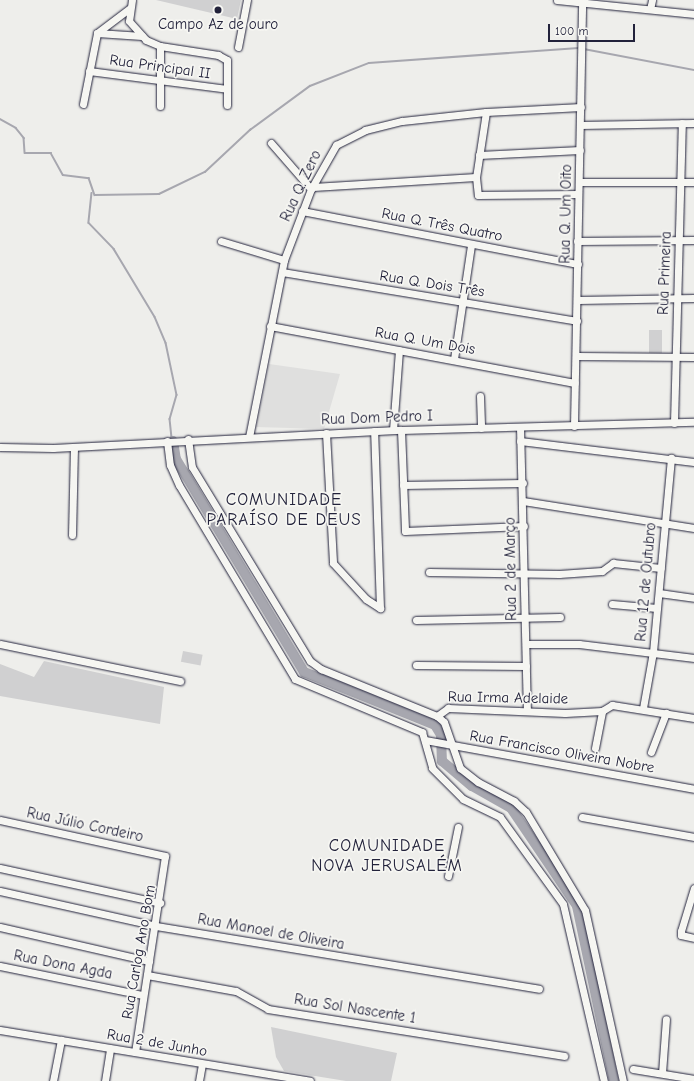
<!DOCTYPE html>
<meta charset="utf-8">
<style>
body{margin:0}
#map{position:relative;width:694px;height:1081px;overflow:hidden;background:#eeeeeb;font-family:"Comic Neue",sans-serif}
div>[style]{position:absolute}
.built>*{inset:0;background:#dfdfde}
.green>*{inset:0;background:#d0d0d1;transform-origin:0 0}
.stream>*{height:1.5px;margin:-0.75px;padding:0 0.75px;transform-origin:0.75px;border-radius:0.75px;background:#a7a7af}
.river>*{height:10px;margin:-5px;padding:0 5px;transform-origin:5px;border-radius:5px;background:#a7a7af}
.roads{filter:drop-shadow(0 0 1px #22223b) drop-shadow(0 0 1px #22223b)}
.minor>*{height:7px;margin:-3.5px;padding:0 3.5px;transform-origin:3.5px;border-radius:3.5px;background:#f6f6f2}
.dots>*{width:11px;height:11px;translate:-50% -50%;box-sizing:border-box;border:2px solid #f6f6f2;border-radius:50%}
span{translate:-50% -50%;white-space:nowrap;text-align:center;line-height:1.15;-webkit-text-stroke:3.5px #f6f6f2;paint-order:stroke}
.poi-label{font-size:15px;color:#22223b}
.street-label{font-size:15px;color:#22223b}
.quarter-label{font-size:17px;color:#22223b;letter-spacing:1px}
.scale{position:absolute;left:548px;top:24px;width:87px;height:18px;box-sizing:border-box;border:2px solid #22223b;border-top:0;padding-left:5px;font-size:12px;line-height:14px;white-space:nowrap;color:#22223b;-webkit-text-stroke:3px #f6f6f2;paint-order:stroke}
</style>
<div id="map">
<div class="built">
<div style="clip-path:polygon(269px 364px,340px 374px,324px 429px,256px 427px)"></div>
</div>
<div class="green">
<div style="clip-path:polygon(156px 0,241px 0,237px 19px)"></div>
<div style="left:649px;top:330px;width:13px;height:23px"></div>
<div style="left:183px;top:651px;width:20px;height:11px;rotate:11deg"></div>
<div style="clip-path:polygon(44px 661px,164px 687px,160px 724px,0 696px,0 664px,34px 677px)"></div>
<div style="clip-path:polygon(271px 1027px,397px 1053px,391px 1081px,346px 1081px,284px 1071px,276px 1057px)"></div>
</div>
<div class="stream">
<div style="left:584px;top:49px;width:112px;rotate:10.8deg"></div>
<div style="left:0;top:119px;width:18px;rotate:29deg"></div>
<div style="left:16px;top:128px;width:13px;rotate:51deg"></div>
<div style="left:24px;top:138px;width:15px;rotate:86deg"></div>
<div style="left:25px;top:153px;width:26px"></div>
<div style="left:51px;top:153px;width:25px;rotate:61deg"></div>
<div style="left:63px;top:175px;width:26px;rotate:7deg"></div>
<div style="left:89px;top:178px;width:18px;rotate:71deg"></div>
<div style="left:95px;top:195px;width:64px;rotate:-0.9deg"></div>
<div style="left:159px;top:194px;width:51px;rotate:-25.6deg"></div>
<div style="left:205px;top:172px;width:62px;rotate:-43deg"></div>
<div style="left:250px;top:130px;width:74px;rotate:-36.3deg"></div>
<div style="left:310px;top:86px;width:63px;rotate:-21.3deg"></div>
<div style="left:369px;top:63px;width:210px;rotate:-4.1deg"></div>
<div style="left:92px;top:193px;width:30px;rotate:96deg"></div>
<div style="left:89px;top:223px;width:36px;rotate:46deg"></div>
<div style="left:114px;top:249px;width:79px;rotate:58.9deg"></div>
<div style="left:155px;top:317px;width:28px;rotate:67deg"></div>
<div style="left:166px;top:343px;width:53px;rotate:78.1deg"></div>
<div style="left:177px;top:395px;width:25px;rotate:106deg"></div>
<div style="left:170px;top:419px;width:20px;rotate:84deg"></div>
</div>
<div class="river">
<div style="left:173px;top:441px;width:18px;rotate:81deg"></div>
<div style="left:176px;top:459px;width:249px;rotate:59deg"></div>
<div style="left:304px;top:672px;width:141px;rotate:22deg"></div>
<div style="left:435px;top:725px;width:12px;rotate:59deg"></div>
<div style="left:441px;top:735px;width:26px;rotate:88deg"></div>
<div style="left:442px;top:761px;width:39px;rotate:40deg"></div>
<div style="left:472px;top:786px;width:45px;rotate:29.4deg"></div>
<div style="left:511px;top:808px;width:118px;rotate:56deg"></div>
<div style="left:577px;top:906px;width:179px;rotate:78.1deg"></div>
</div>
<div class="roads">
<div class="minor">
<div style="left:132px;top:0;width:21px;rotate:98deg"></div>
<div style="left:129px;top:21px;width:25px;rotate:48deg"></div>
<div style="left:146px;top:40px;width:15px;rotate:23deg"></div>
<div style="left:160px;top:46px;width:59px;rotate:8.8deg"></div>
<div style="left:218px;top:55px;width:10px;rotate:29deg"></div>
<div style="left:227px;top:60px;width:45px;rotate:90deg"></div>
<div style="left:557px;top:0;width:138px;rotate:5.8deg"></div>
<div style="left:650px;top:9px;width:9px;rotate:-77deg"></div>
<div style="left:97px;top:33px;width:45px;rotate:3.8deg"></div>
<div style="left:97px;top:33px;width:41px;rotate:-37.1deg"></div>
<div style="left:238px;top:47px;width:48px;rotate:-79.2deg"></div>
<div style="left:89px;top:71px;width:139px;rotate:7.4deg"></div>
<div style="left:83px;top:104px;width:72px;rotate:-78.8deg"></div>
<div style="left:160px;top:106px;width:60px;rotate:-90deg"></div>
<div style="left:486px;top:112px;width:66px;rotate:98.7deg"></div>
<div style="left:476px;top:177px;width:18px;rotate:84deg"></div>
<div style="left:478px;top:195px;width:100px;rotate:-0.6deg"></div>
<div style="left:580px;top:125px;width:114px;rotate:-1deg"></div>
<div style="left:271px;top:143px;width:61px;rotate:49deg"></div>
<div style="left:479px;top:155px;width:101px;rotate:-2.8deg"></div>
<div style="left:580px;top:182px;width:114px"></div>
<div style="left:313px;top:187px;width:163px;rotate:-3.5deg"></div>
<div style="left:302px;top:211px;width:281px;rotate:10.9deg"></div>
<div style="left:221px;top:241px;width:66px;rotate:16.8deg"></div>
<div style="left:577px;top:241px;width:117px;rotate:-0.5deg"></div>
<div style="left:282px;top:272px;width:299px;rotate:9.4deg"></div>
<div style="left:578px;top:300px;width:116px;rotate:-1deg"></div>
<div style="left:270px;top:326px;width:310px;rotate:10.6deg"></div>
<div style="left:576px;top:356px;width:118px;rotate:0.5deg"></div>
<div style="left:454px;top:359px;width:115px;rotate:-81.5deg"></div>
<div style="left:480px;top:396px;width:32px;rotate:88deg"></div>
<div style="left:674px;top:423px;width:300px;rotate:-88.5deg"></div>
<div style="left:574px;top:426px;width:423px;rotate:-88.9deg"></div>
<div style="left:520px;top:427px;width:283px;rotate:88.6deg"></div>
<div style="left:393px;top:430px;width:80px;rotate:-85.7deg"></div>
<div style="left:401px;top:430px;width:101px;rotate:87.7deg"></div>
<div style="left:405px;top:531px;width:119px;rotate:-2.4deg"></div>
<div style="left:326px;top:433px;width:130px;rotate:86.9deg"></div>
<div style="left:333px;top:563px;width:49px;rotate:47.5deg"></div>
<div style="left:366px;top:599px;width:17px;rotate:33deg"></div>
<div style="left:380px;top:608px;width:177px;rotate:-91.9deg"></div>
<div style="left:249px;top:437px;width:180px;rotate:-78.8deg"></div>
<div style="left:284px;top:260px;width:76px;rotate:-69.2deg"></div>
<div style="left:311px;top:189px;width:51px;rotate:-60.4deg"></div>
<div style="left:336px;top:145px;width:33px;rotate:-27deg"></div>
<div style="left:365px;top:130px;width:38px;rotate:-14deg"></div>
<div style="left:402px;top:121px;width:84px;rotate:-6.1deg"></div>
<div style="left:486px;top:112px;width:95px;rotate:-3deg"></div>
<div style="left:188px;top:439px;width:28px;rotate:82deg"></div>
<div style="left:192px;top:467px;width:227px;rotate:58.7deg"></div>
<div style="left:310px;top:661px;width:14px;rotate:36deg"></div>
<div style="left:321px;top:669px;width:125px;rotate:22.1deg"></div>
<div style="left:437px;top:716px;width:9px;rotate:41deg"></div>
<div style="left:444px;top:722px;width:49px;rotate:70.8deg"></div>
<div style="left:460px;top:768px;width:23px;rotate:38deg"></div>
<div style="left:478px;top:782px;width:41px;rotate:27.8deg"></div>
<div style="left:514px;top:801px;width:16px;rotate:43deg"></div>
<div style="left:526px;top:812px;width:114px;rotate:59deg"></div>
<div style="left:585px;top:910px;width:175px;rotate:77.5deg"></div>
<div style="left:167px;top:441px;width:24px;rotate:83deg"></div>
<div style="left:170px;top:465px;width:22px;rotate:66deg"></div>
<div style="left:179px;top:485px;width:226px;rotate:59.1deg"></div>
<div style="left:295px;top:679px;width:138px;rotate:22.7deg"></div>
<div style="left:422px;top:732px;width:37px;rotate:74deg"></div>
<div style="left:432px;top:768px;width:44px;rotate:45deg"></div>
<div style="left:463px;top:799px;width:41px;rotate:25.9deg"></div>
<div style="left:500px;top:817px;width:107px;rotate:54.1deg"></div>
<div style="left:563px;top:904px;width:182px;rotate:77deg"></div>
<div style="left:520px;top:441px;width:175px;rotate:6.9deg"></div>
<div style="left:0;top:447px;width:53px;rotate:1.1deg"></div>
<div style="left:53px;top:448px;width:348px;rotate:-3deg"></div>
<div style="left:401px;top:430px;width:293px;rotate:-1.6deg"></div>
<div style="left:403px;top:485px;width:120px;rotate:-1deg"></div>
<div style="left:523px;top:501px;width:173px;rotate:9deg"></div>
<div style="left:72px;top:535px;width:88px;rotate:-88.7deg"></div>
<div style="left:429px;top:572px;width:130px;rotate:0.9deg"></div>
<div style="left:559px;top:574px;width:43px;rotate:-4deg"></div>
<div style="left:602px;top:571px;width:14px;rotate:-36deg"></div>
<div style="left:613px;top:563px;width:48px;rotate:5.9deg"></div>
<div style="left:659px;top:593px;width:35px;rotate:8deg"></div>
<div style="left:612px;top:604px;width:45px;rotate:5.1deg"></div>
<div style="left:416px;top:620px;width:144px;rotate:-1.2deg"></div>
<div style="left:0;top:644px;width:184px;rotate:11.6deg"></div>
<div style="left:526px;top:644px;width:53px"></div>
<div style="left:579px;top:644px;width:116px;rotate:6.9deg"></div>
<div style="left:416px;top:665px;width:110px;rotate:0.5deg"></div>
<div style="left:643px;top:708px;width:57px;rotate:-79.9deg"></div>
<div style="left:653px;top:652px;width:195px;rotate:-84.7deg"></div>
<div style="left:437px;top:716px;width:14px;rotate:-36deg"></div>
<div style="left:448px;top:708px;width:117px;rotate:2.4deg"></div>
<div style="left:565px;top:713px;width:37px;rotate:-3deg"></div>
<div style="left:602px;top:711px;width:12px;rotate:-31deg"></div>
<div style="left:612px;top:705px;width:83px;rotate:9deg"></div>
<div style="left:425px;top:740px;width:273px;rotate:10.3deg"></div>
<div style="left:595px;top:748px;width:38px;rotate:-79deg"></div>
<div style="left:651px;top:752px;width:42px;rotate:-69deg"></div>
<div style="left:582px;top:817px;width:114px;rotate:10.1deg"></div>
<div style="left:0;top:820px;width:169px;rotate:12.3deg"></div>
<div style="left:165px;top:856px;width:198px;rotate:98.7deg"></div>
<div style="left:0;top:868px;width:164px;rotate:12.3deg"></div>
<div style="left:448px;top:876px;width:50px;rotate:-78.5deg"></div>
<div style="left:694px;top:888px;width:45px;rotate:106.8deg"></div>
<div style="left:681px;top:931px;width:4px;rotate:90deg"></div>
<div style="left:681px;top:935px;width:13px;rotate:13deg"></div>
<div style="left:0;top:891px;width:160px;rotate:12.6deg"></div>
<div style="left:156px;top:926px;width:388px;rotate:9.3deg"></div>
<div style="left:0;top:927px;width:153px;rotate:12.9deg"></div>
<div style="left:0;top:966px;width:146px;rotate:11.5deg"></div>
<div style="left:147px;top:975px;width:90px;rotate:10.2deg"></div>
<div style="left:236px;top:991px;width:37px;rotate:29deg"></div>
<div style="left:268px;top:1009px;width:300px;rotate:9deg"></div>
<div style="left:0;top:1030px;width:314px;rotate:9.3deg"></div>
<div style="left:633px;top:1069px;width:62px;rotate:9.3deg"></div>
<div style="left:662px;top:1073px;width:54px;rotate:-85.8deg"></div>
<div style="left:53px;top:1081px;width:42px;rotate:-79deg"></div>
<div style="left:105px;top:1081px;width:33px;rotate:-81deg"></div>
<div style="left:199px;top:1081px;width:17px;rotate:-80deg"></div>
</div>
</div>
<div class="dots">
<div style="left:218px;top:10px;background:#22223b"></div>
</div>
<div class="poi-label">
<span style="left:218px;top:25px">Campo Az de ouro</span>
</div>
<div class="street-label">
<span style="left:160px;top:67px;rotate:8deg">Rua Principal II</span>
<span style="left:301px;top:186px;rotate:-65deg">Rua Q. Zero</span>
<span style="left:566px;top:214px;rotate:-89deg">Rua Q. Um Oito</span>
<span style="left:442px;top:225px;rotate:11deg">Rua Q. Três Quatro</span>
<span style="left:665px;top:273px;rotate:-88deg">Rua Primeira</span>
<span style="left:432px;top:284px;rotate:9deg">Rua Q. Dois Três</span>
<span style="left:425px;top:341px;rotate:10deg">Rua Q. Um Dois</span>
<span style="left:377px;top:418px;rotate:-2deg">Rua Dom Pedro I</span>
<span style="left:511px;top:569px;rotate:-91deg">Rua 2 de Março</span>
<span style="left:646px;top:582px;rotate:-85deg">Rua 12 de Outubro</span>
<span style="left:508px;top:698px;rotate:1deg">Rua Irma Adelaide</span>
<span style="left:562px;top:752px;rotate:10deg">Rua Francisco Oliveira Nobre</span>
<span style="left:85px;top:825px;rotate:12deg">Rua Júlio Cordeiro</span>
<span style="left:271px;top:932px;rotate:10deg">Rua Manoel de Oliveira</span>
<span style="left:139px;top:952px;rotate:-80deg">Rua Carlog Ano Bom</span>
<span style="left:63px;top:965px;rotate:11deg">Rua Dona Agda</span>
<span style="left:355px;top:1009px;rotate:9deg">Rua Sol Nascente 1</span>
<span style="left:157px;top:1043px;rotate:10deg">Rua 2 de Junho</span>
</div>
<div class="quarter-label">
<span style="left:284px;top:510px">COMUNIDADE<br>PARAÍSO DE DEUS</span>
<span style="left:387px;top:856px">COMUNIDADE<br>NOVA JERUSALÉM</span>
</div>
<div class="scale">100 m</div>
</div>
